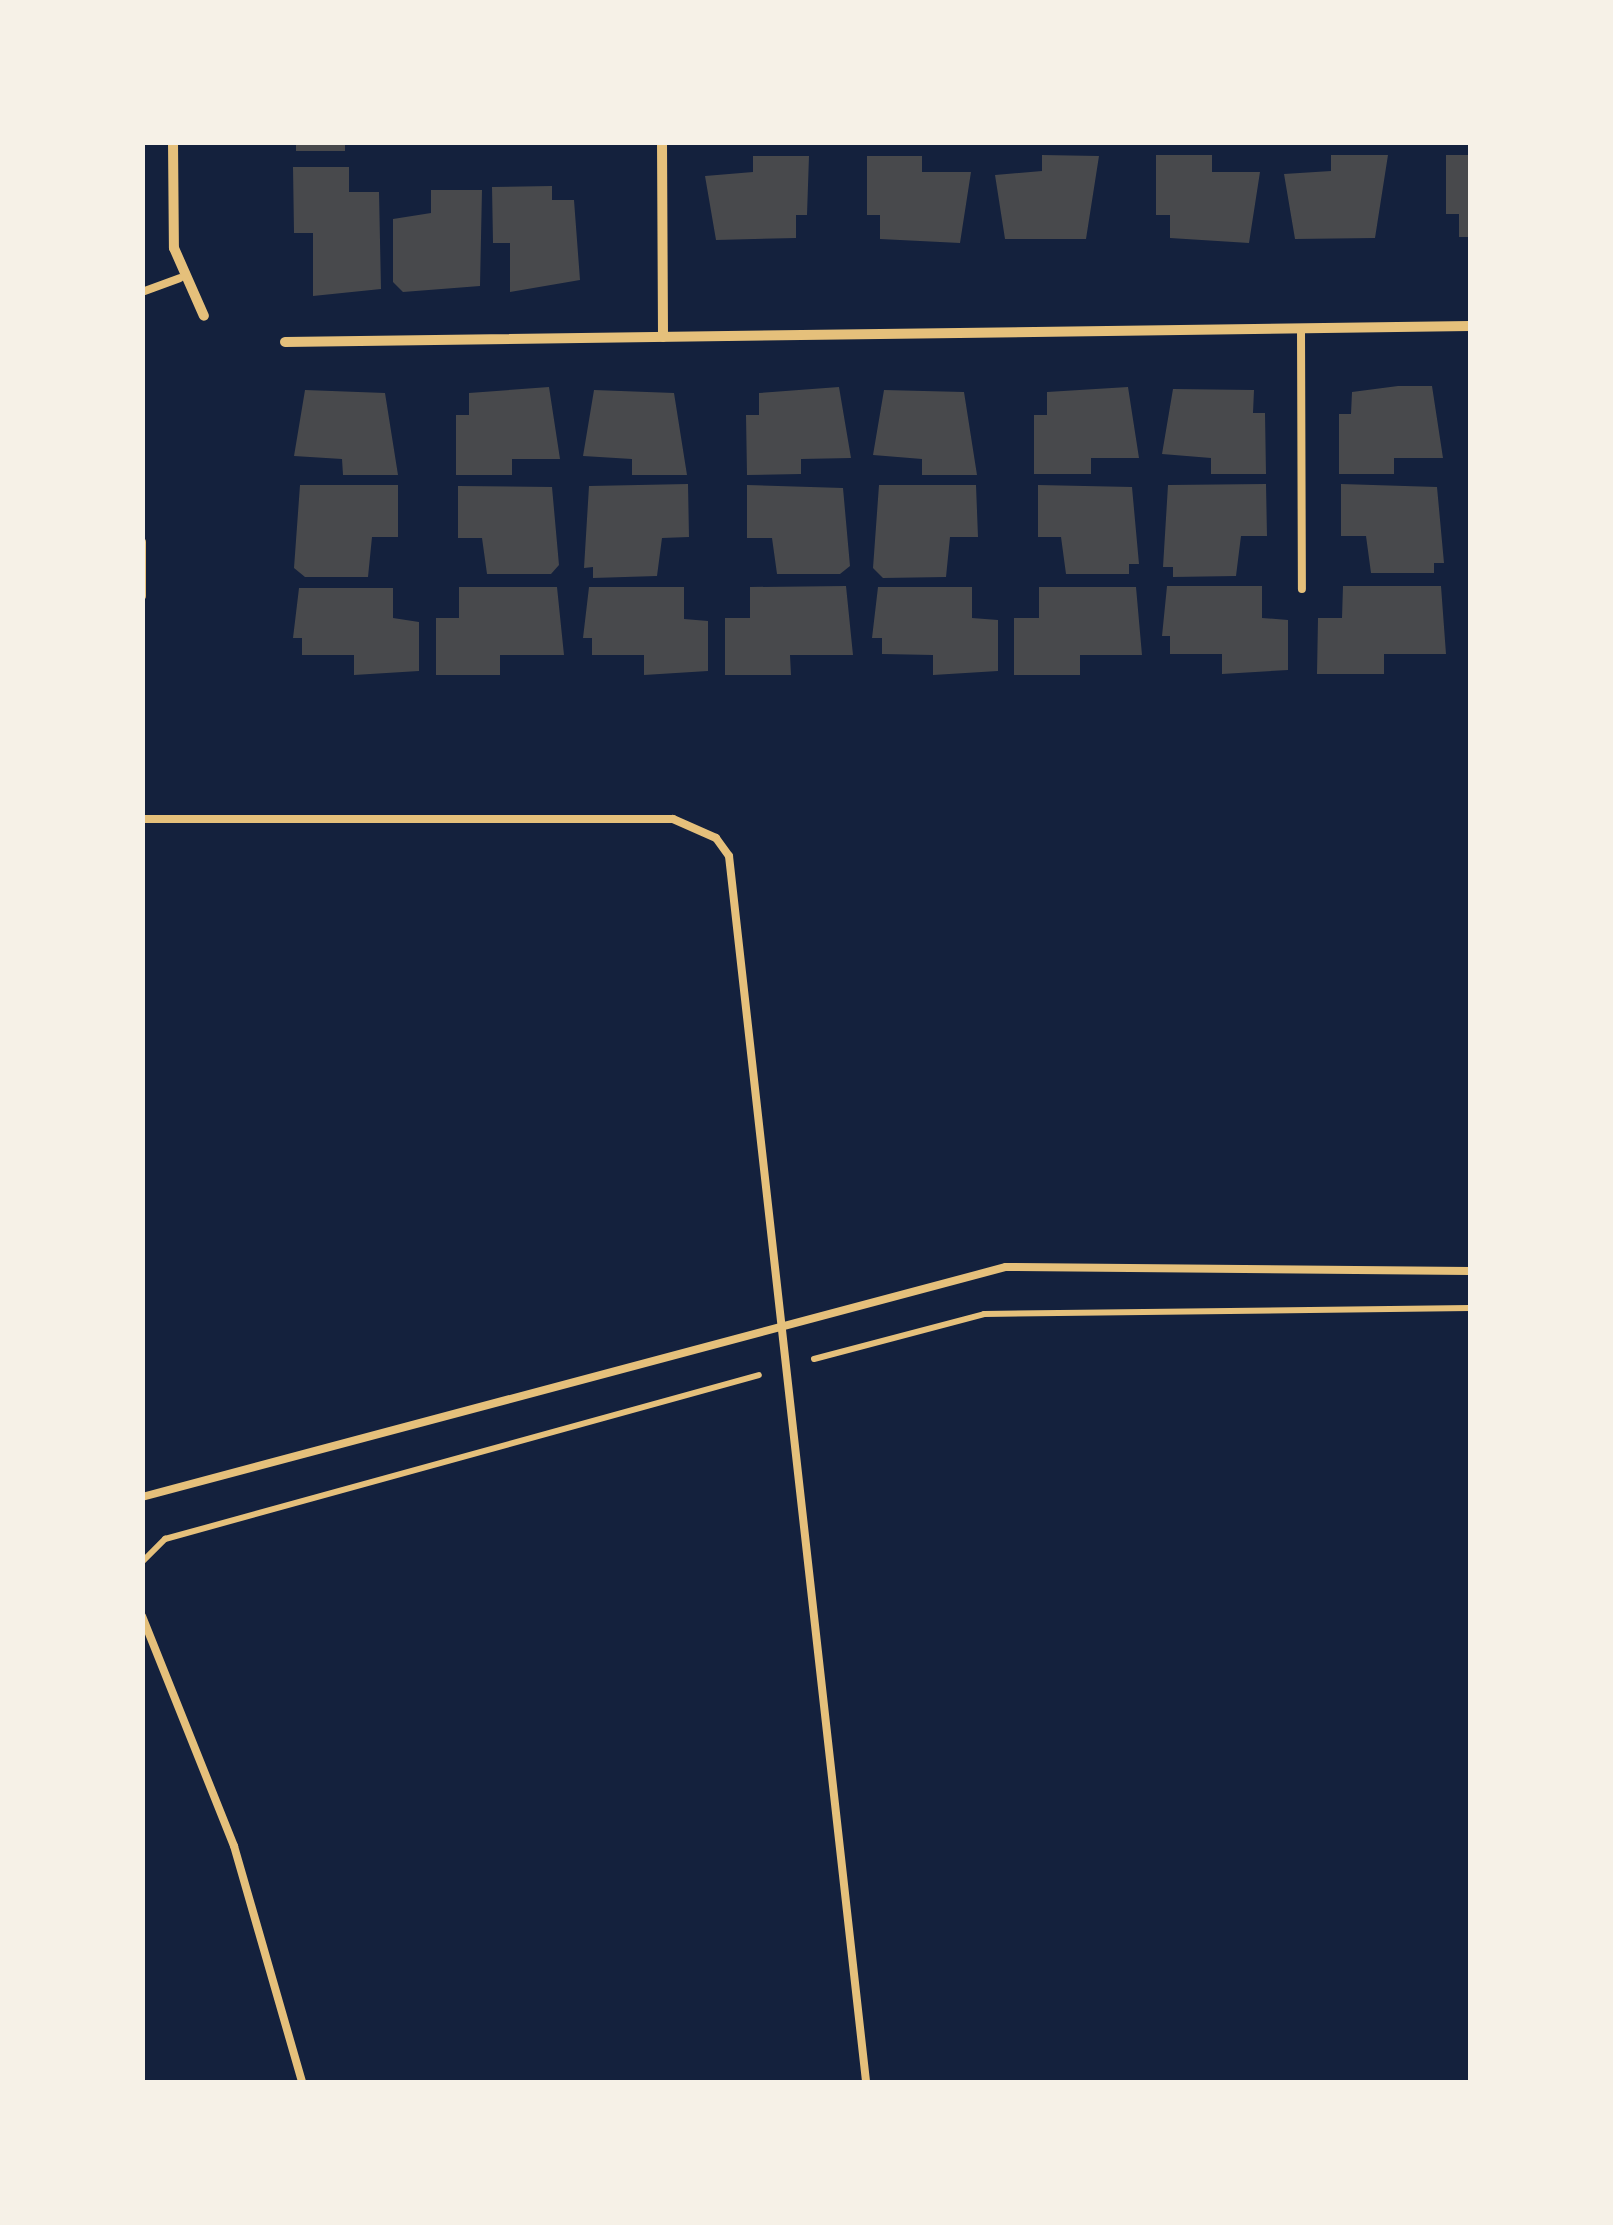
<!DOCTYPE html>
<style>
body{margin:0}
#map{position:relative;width:1613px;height:2225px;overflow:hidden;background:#14213d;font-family:Signika,sans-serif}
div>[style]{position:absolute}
.building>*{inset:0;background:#48494c;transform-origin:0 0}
.path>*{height:6px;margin:-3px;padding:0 3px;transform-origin:3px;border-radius:3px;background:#e5c07b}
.service>*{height:8px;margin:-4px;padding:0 4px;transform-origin:4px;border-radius:4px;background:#e5c07b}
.minor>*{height:10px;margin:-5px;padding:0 5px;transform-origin:5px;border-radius:5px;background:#e5c07b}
span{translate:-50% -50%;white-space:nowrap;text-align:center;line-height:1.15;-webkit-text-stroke:10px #f6f1e7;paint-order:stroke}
.frame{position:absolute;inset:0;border:145px solid #f6f1e7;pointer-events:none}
</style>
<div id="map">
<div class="building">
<div style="left:296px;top:142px;width:49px;height:9px"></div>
<div style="clip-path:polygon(1042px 155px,1099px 156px,1086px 239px,1005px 239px,995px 175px,1042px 171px)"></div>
<div style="clip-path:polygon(1156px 155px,1212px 155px,1212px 172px,1260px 172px,1249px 243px,1170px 238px,1170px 215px,1156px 215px)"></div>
<div style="clip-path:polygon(1331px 155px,1388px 155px,1375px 238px,1295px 239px,1284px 174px,1331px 171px)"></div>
<div style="clip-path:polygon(1446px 155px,1470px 155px,1470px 237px,1459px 237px,1459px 214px,1446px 214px)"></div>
<div style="clip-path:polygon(753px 156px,809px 156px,807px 215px,796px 215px,796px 238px,716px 240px,705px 176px,753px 172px)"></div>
<div style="clip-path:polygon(867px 156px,922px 156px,922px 172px,971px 172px,960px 243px,880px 239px,880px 215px,867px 215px)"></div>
<div style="clip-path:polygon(293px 167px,349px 167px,349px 192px,379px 192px,381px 289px,313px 296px,313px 233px,294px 233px)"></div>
<div style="clip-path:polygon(552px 186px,552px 200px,574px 200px,580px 280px,510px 292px,510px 243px,493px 243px,492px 187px)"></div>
<div style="clip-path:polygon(431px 190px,482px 190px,480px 286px,403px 292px,393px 282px,393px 219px,431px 213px)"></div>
<div style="clip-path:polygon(1398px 386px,1432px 386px,1443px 458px,1394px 458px,1394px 474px,1339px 474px,1339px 414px,1351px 414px,1352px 392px)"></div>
<div style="clip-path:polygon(549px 387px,560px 459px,512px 459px,512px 475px,456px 475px,456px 415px,469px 415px,469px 393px)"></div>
<div style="clip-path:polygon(839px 387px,851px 458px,801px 459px,801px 474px,747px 475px,746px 415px,759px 415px,759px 393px)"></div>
<div style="clip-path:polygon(1128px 387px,1139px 458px,1091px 458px,1091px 474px,1034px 474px,1034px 415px,1047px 415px,1047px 392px)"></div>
<div style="clip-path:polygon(1173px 389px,1254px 390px,1253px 413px,1265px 413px,1266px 474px,1211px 474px,1211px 458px,1162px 454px)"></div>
<div style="clip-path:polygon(305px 390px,385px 393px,398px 475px,343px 475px,342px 459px,294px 456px)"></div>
<div style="clip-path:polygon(594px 390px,674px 393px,687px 475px,632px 475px,632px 459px,583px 456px)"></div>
<div style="clip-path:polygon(884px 390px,964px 392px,977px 475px,922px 475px,922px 459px,873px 455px)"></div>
<div style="clip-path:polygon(688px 484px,689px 537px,662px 538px,657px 576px,593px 578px,593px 567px,584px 568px,589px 486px)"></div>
<div style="clip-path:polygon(1266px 484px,1267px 536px,1241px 536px,1236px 576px,1173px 577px,1173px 567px,1163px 567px,1168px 485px)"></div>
<div style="clip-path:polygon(1341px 484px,1437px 487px,1444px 563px,1434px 563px,1434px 573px,1371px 573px,1366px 536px,1341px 536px)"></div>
<div style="clip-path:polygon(300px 485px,398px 485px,398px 537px,372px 537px,368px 577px,305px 577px,294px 568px)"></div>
<div style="clip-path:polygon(747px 485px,843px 488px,850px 566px,840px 574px,777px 574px,772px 538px,747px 538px)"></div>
<div style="clip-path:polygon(879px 485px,976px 485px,978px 537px,950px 537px,946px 577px,883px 578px,873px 568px)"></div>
<div style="clip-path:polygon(1038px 485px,1132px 487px,1139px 564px,1129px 564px,1129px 574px,1066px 574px,1061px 537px,1038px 537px)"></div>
<div style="clip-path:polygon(458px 486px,552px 487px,559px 565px,551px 574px,487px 574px,482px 538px,458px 538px)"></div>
<div style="clip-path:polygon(846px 586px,853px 655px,790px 655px,791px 675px,725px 675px,725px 618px,750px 618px,750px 587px)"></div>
<div style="clip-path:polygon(1167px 586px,1262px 586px,1262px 618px,1288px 620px,1288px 670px,1222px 674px,1222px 654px,1170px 654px,1170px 636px,1162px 636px)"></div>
<div style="clip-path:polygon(1343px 586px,1441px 586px,1446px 654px,1384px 654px,1384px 674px,1317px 674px,1318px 618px,1342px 618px)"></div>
<div style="clip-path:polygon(459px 587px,557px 587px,564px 655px,500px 655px,500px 675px,436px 675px,436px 618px,459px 618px)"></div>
<div style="clip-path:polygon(589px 587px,684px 587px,684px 619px,708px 621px,708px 671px,644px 675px,644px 655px,592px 655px,592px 638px,583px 638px)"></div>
<div style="clip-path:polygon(878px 587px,972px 587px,972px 618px,998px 620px,998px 671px,933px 675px,933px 655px,882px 654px,882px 638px,872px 638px)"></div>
<div style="clip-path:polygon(1039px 587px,1136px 587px,1142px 655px,1080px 655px,1080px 675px,1014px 675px,1014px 618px,1039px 618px)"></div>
<div style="clip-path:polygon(299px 588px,393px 588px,393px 618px,419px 622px,419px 671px,354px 675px,354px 655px,302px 655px,302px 638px,293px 638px)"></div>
</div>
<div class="path">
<div style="left:814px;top:1359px;width:176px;rotate:-14.8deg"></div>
<div style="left:984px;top:1314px;width:486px;rotate:-0.7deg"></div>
<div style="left:142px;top:1562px;width:33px;rotate:-45deg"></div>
<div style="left:165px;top:1539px;width:616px;rotate:-15.43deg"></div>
</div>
<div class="service">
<div style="left:142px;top:292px;width:40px;rotate:-20.2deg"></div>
<div style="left:1301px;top:329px;width:260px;rotate:89.8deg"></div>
<div style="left:142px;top:542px;width:54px;rotate:90deg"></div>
<div style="left:142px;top:819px;width:531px"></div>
<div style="left:673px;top:819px;width:47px;rotate:23.8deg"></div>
<div style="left:716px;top:838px;width:22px;rotate:54deg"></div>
<div style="left:729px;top:856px;width:1234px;rotate:83.62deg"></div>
<div style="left:142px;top:1497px;width:894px;rotate:-14.91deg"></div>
<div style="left:1006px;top:1267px;width:464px;rotate:0.5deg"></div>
<div style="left:142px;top:1616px;width:248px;rotate:68.2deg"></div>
<div style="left:234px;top:1846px;width:246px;rotate:73.9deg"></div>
</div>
<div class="minor">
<div style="left:173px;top:142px;width:106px;rotate:89.5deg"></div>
<div style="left:174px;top:248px;width:74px;rotate:66.2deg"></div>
<div style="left:662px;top:142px;width:195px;rotate:89.7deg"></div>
<div style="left:285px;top:342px;width:1185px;rotate:-0.77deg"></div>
</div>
<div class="frame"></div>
</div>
